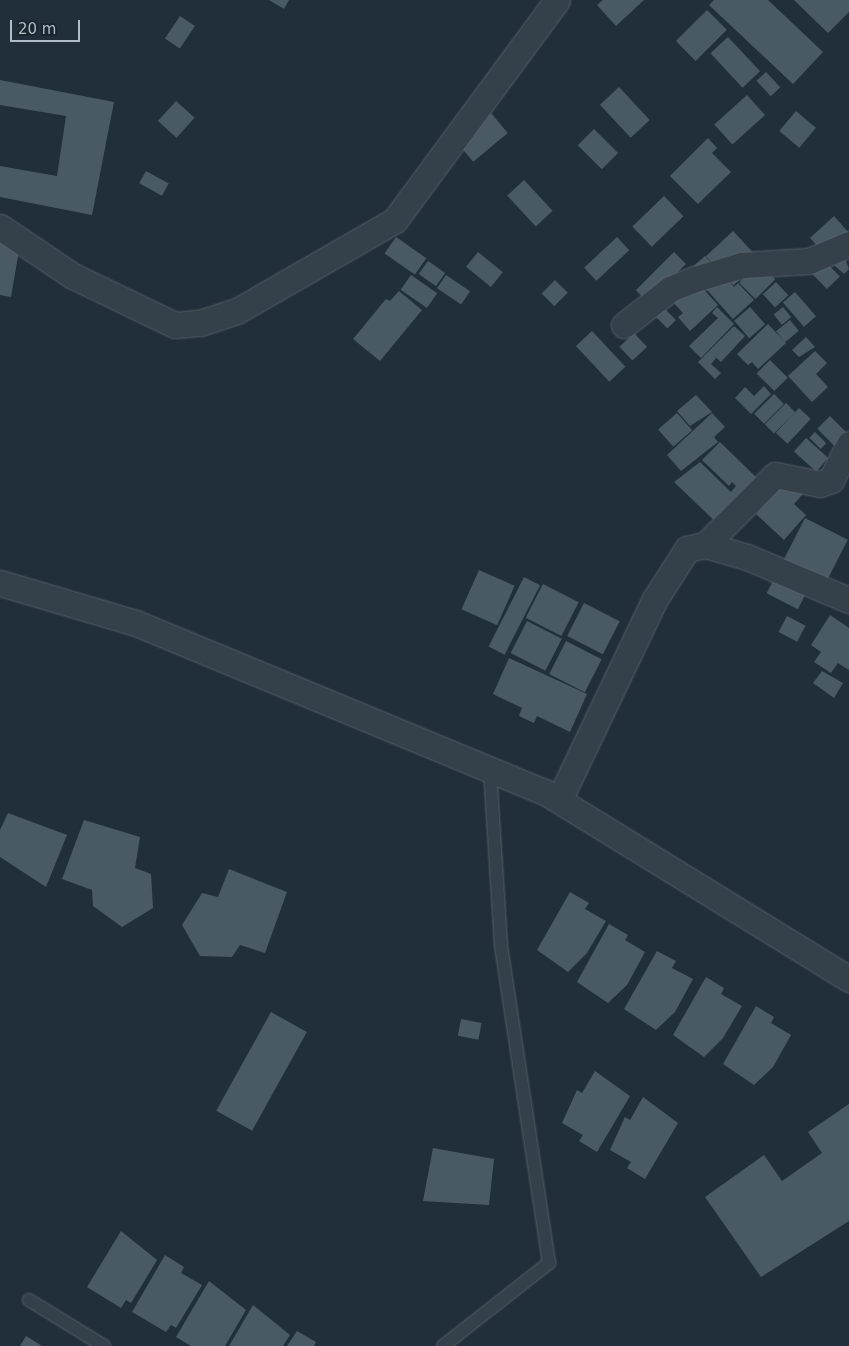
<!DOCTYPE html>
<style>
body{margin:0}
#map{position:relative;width:849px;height:1346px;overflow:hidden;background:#212f3a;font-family:"DejaVu Sans",sans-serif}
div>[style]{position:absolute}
.building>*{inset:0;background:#4a5a65;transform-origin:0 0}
.roads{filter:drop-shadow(0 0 1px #535f68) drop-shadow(0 0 1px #535f68)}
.lane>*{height:12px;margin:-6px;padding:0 6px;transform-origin:6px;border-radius:6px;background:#35414a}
.street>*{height:25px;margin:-12.5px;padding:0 12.5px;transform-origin:12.5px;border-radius:12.5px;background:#35414a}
span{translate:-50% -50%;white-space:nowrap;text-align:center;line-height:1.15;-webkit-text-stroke:4.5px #1a262f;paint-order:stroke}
.scale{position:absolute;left:10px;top:20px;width:70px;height:22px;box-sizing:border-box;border:2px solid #b0bcc6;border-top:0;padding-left:6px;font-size:15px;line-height:18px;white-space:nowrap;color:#b0bcc6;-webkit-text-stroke:4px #1a262f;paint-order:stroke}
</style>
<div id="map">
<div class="building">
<div style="clip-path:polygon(269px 0,289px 0,284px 9px)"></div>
<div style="clip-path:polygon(603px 0,644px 0,616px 26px,597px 5px)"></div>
<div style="clip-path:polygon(714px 0,768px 0,823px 52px,793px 84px,709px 5px)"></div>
<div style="clip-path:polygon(794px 0,849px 0,849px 12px,828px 33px)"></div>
<div style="left:707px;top:10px;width:28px;height:44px;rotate:45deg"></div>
<div style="left:180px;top:16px;width:18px;height:27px;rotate:34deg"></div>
<div style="left:728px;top:37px;width:47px;height:24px;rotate:47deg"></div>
<div style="left:766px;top:72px;width:21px;height:13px;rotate:47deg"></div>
<div style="clip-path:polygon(0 80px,114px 102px,92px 215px,0 197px,0 166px,57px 176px,66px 116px,0 105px)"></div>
<div style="left:619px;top:87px;width:45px;height:26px;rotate:47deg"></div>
<div style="left:747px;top:95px;width:27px;height:44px;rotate:48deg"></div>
<div style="left:176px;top:101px;width:25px;height:27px;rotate:42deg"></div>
<div style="left:796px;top:111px;width:26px;height:26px;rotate:40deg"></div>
<div style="left:491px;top:113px;width:26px;height:45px;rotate:50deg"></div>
<div style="left:594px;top:129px;width:34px;height:23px;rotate:45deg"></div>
<div style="clip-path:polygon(708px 138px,717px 148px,712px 153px,731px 172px,698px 204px,670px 176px)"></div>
<div style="left:146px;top:171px;width:26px;height:14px;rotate:29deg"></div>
<div style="left:524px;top:180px;width:42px;height:23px;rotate:47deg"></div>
<div style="left:664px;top:196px;width:28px;height:44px;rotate:46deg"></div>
<div style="clip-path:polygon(834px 216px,849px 233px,820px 249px,810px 238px)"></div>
<div style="left:733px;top:231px;width:40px;height:37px;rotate:47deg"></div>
<div style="clip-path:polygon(0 235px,21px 239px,11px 297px,0 295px)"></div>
<div style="left:396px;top:237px;width:37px;height:20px;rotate:35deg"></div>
<div style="left:617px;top:237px;width:18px;height:45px;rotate:47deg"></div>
<div style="left:478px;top:252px;width:32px;height:19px;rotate:39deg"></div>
<div style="left:674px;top:252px;width:17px;height:54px;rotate:45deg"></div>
<div style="left:819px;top:255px;width:30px;height:18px;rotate:46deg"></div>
<div style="clip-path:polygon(705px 256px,734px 287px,738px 283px,754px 300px,733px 319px,689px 270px)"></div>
<div style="clip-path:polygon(844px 256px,849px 269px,844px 274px,834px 265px)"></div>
<div style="left:428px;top:261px;width:21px;height:16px;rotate:35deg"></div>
<div style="left:759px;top:263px;width:23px;height:28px;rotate:45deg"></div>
<div style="clip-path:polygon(686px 270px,718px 305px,690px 331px,678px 317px,683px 313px,663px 291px)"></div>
<div style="left:411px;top:275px;width:32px;height:18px;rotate:35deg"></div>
<div style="left:446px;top:275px;width:29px;height:16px;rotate:34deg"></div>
<div style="left:555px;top:280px;width:18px;height:19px;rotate:45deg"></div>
<div style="left:776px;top:282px;width:18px;height:18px;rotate:47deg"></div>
<div style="clip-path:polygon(399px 291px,422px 310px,380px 361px,353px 339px,386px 299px,390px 301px)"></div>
<div style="left:795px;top:292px;width:32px;height:16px;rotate:49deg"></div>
<div style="left:654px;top:298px;width:31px;height:12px;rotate:45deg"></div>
<div style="clip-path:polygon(717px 307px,734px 324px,701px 358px,689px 346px,718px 318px,712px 313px)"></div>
<div style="left:750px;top:307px;width:23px;height:21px;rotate:49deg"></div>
<div style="left:783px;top:307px;width:13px;height:12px;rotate:51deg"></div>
<div style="left:790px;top:320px;width:14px;height:18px;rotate:51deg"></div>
<div style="clip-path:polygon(768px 324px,786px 343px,758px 369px,752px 362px,748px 365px,737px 354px)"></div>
<div style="clip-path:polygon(734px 326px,745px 336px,721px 362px,713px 355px,716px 358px,711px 364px,721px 373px,715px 379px,698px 362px)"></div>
<div style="left:592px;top:331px;width:49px;height:22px;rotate:47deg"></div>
<div style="left:634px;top:333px;width:19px;height:20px;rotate:47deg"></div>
<div style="clip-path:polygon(806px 337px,815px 347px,799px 357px,792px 350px)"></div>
<div style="clip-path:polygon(815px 351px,827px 363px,816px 374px,828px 387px,812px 402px,788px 376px)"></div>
<div style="left:770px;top:360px;width:25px;height:19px;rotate:45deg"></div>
<div style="clip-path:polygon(764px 386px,771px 394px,751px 414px,735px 398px,745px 387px,754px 396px)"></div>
<div style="left:774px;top:394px;width:14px;height:28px;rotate:45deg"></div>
<div style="clip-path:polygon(696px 395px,712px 412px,690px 426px,677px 411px)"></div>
<div style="left:786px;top:403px;width:13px;height:30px;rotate:45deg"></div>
<div style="left:799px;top:408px;width:16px;height:34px;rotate:43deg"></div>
<div style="left:677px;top:413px;width:23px;height:25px;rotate:49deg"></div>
<div style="clip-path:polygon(712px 413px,725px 427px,714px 437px,718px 442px,681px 471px,667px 455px)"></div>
<div style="left:830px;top:416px;width:24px;height:18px;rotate:45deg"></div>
<div style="left:815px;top:432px;width:16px;height:8px;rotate:45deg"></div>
<div style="left:806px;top:438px;width:30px;height:18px;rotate:42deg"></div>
<div style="clip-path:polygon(720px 442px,763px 484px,721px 527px,674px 482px,700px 462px,731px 492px,736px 486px,732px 482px,729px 486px,702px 460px)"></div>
<div style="clip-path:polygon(792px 474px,808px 488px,794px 504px,806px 515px,784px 540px,756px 514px)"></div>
<div style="left:805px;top:518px;width:48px;height:52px;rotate:27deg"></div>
<div style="left:479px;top:570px;width:39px;height:43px;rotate:24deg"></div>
<div style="left:778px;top:571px;width:35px;height:25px;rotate:27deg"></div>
<div style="left:524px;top:577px;width:18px;height:78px;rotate:27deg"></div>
<div style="left:543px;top:584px;width:40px;height:38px;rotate:27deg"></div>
<div style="left:584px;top:603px;width:40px;height:37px;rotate:27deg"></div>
<div style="clip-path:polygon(830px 615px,849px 628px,849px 670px,838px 663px,831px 673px,814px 662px,821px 652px,811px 645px)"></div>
<div style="left:787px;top:616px;width:21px;height:18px;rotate:28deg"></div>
<div style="left:527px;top:621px;width:39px;height:36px;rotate:27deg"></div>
<div style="left:566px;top:641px;width:40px;height:37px;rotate:27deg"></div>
<div style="clip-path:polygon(509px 658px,587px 694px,570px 732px,537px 716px,534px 723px,519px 716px,522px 708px,493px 694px)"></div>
<div style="clip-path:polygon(822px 671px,843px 683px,834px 698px,813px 683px)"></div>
<div style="clip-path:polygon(8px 813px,67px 835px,46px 887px,0 857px,0 830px)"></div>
<div style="clip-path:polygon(84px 820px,140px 837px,135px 868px,151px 874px,153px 908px,122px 927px,93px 906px,92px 890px,62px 879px)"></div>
<div style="clip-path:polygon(229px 869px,287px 892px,265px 953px,240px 945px,232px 957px,200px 956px,182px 925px,202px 893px,218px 897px)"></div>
<div style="clip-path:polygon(570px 892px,589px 903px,585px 909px,606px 921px,587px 953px,568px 972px,537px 950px)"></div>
<div style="clip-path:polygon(609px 924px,628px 935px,625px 940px,645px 952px,627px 985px,608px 1003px,577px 982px)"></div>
<div style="clip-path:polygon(657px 951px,676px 961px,672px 968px,693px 979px,675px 1012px,656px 1030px,624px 1009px)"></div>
<div style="clip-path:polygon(706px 977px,724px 988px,721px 994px,742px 1006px,723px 1038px,704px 1057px,673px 1035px)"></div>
<div style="clip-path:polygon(756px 1006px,774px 1017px,771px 1023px,791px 1035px,773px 1067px,754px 1085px,723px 1064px)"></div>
<div style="left:271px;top:1012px;width:41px;height:113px;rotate:29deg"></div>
<div style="left:461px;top:1019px;width:21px;height:17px;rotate:11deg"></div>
<div style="clip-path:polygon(595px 1071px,630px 1096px,597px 1152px,579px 1141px,583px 1135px,562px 1123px,577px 1090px,582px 1093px)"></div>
<div style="clip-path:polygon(643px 1097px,678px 1123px,645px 1179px,627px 1168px,631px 1162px,610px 1150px,625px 1117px,630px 1120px)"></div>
<div style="clip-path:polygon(849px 1104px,849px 1221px,761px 1277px,705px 1197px,764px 1155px,782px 1181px,822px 1153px,808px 1132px)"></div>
<div style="clip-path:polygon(433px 1148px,494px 1159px,489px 1205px,423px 1201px)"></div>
<div style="clip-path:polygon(121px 1231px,157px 1260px,131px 1303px,126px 1300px,121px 1308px,87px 1287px)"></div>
<div style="clip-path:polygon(165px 1255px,184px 1267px,181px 1273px,202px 1285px,176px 1328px,171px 1325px,166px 1332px,132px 1312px)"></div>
<div style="clip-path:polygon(209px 1281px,246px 1310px,225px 1346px,191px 1346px,176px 1337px)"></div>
<div style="clip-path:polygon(253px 1305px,290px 1335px,283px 1346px,229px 1346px)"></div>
<div style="clip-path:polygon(297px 1331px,316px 1342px,314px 1346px,287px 1346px)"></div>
<div style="clip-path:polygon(26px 1336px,42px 1346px,20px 1346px)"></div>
</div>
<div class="roads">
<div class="lane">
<div style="left:29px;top:1300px;width:88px;rotate:31.5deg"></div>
<div style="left:443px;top:1346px;width:135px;rotate:-38.1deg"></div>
<div style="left:549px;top:1263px;width:322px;rotate:-98.6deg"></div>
<div style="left:501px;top:945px;width:177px;rotate:-93.6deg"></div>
</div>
<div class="street">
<div style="left:0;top:227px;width:88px;rotate:33.9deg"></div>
<div style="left:73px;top:276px;width:113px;rotate:25.7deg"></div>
<div style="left:175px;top:325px;width:25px;rotate:-5deg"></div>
<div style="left:200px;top:323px;width:39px;rotate:-18deg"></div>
<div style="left:237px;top:311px;width:182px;rotate:-29.9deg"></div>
<div style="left:395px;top:220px;width:273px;rotate:-53.6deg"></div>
<div style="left:624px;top:325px;width:58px;rotate:-38deg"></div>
<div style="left:670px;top:289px;width:27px;rotate:-22deg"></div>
<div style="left:695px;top:279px;width:49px;rotate:-16.6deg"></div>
<div style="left:742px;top:265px;width:67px;rotate:-3.4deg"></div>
<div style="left:809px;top:261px;width:43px;rotate:-23deg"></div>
<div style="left:705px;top:545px;width:99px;rotate:-45deg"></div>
<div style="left:775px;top:475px;width:46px;rotate:11.3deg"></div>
<div style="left:820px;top:484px;width:12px;rotate:-20deg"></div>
<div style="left:831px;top:480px;width:40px;rotate:-63.4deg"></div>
<div style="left:0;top:583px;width:142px;rotate:16.4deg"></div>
<div style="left:136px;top:623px;width:443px;rotate:22.5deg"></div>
<div style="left:545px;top:792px;width:357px;rotate:31.6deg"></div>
<div style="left:559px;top:800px;width:223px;rotate:-64.5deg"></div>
<div style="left:655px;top:599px;width:59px;rotate:-57.4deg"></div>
<div style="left:687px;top:549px;width:18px;rotate:-13deg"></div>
<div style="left:705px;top:545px;width:44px;rotate:15.9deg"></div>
<div style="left:747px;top:557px;width:111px;rotate:22.9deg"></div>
</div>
</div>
<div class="scale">20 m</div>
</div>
